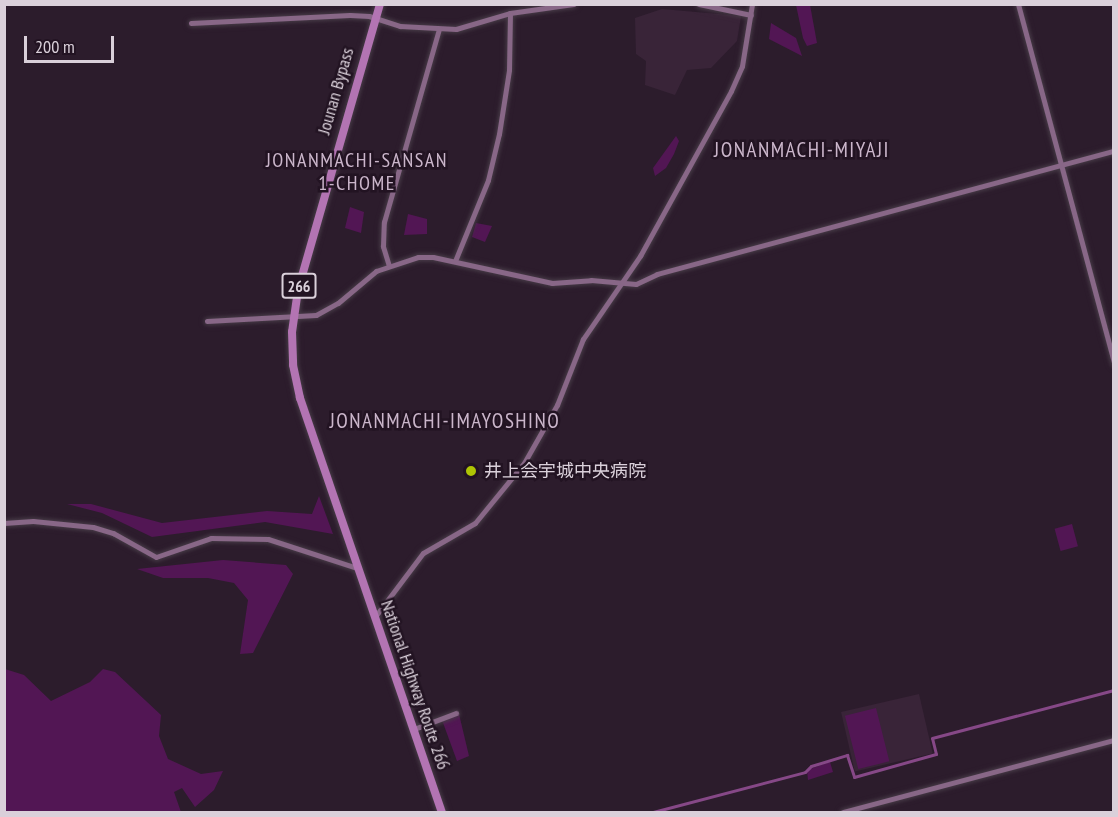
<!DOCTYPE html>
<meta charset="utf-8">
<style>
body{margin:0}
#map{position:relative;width:1118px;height:817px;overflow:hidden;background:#2c1c2c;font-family:"PT Sans Narrow","Noto Sans JP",sans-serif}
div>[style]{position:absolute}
.built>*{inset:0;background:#392438;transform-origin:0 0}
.green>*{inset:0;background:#521654;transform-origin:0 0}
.canal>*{height:3px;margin:-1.5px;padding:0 1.5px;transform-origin:1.5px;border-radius:1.5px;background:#864887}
.roads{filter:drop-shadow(0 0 2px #473b47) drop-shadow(0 0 2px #473b47)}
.secondary>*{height:5px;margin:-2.5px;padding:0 2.5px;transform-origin:2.5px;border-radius:2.5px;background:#886787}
.highway>*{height:8px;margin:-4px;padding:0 4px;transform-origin:4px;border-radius:4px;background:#b374b3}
.dots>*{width:16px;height:16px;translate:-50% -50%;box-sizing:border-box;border:3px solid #221322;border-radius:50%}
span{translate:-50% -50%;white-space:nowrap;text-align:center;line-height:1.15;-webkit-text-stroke:5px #221322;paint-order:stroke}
.shield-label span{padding:2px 4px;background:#221322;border:2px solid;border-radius:4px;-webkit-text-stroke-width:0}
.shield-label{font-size:16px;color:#dad0da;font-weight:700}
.street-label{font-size:18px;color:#dad0da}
.poi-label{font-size:18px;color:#dad0da}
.left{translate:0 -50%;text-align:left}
.neighbourhood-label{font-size:20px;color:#cbb6cb;letter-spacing:1.5px}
.quarter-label{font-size:21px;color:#cbb6cb;letter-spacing:1.5px}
.frame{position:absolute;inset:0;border:6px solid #dad0da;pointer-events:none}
.scale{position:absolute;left:24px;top:36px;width:90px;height:27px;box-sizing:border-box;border:3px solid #dad0da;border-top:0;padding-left:8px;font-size:18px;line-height:21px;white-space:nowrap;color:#dad0da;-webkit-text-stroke:4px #221322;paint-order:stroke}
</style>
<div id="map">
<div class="built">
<div style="clip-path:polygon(662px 9px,741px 16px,737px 41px,711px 68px,687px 70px,675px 95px,645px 85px,646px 61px,636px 54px,635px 18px)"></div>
<div style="left:919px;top:694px;width:61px;height:80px;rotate:77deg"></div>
</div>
<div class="green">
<div style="clip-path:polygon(796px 5px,810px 5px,817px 43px,807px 46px,803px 38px)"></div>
<div style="clip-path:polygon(771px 23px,796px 38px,802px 56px,769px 39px)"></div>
<div style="clip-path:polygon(676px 136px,679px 141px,674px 154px,666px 168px,655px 176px,653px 168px)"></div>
<div style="clip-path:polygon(350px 207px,364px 212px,361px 233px,345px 228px)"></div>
<div style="clip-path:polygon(408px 214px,427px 219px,427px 234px,404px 235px)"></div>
<div style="clip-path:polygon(476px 223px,492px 226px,485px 242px,472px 237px)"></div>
<div style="clip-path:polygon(319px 496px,333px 534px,265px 522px,152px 537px,102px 513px,67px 504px,91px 504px,162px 523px,267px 511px,312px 514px)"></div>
<div style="left:1072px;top:524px;width:23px;height:18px;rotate:75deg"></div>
<div style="clip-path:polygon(223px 560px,286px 565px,293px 574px,253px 653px,240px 654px,248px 600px,234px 583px,208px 578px,163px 578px,137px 569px)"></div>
<div style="clip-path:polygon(5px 669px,24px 675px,51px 701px,90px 682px,103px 669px,115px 672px,161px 715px,159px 736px,168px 759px,201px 774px,223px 771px,214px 790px,195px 807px,182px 788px,174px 792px,181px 812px,5px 812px)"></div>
<div style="left:876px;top:708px;width:55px;height:32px;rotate:76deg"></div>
<div style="clip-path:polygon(459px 714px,469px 756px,457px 761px,442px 720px)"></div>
<div style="clip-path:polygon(830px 762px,833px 772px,808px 780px,807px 770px)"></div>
</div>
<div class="canal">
<div style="left:653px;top:812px;width:157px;rotate:-14.7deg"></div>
<div style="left:805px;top:772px;width:8px;rotate:-45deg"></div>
<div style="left:811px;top:766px;width:38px;rotate:-17deg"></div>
<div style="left:847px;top:755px;width:23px;rotate:72deg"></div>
<div style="left:854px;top:777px;width:85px;rotate:-15.7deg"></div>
<div style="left:936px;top:754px;width:16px;rotate:-104deg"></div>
<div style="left:932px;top:738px;width:188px;rotate:-14.8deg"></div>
</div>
<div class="roads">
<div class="secondary">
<div style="left:699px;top:4px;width:53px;rotate:11.9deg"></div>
<div style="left:1018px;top:4px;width:372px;rotate:75deg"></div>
<div style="left:191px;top:23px;width:159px;rotate:-2.9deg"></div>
<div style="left:350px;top:15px;width:19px;rotate:3deg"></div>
<div style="left:369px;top:16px;width:33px;rotate:18deg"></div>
<div style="left:400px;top:26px;width:56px;rotate:3.1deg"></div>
<div style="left:456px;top:29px;width:56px;rotate:-16.5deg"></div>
<div style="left:510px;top:13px;width:64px;rotate:-8.1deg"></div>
<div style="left:455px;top:261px;width:87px;rotate:-67.8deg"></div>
<div style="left:488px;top:180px;width:47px;rotate:-76.6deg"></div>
<div style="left:499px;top:134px;width:65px;rotate:-81.1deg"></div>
<div style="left:509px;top:70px;width:57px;rotate:-89deg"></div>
<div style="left:389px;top:266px;width:21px;rotate:-107deg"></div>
<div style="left:383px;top:246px;width:24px;rotate:-88deg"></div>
<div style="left:384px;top:222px;width:201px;rotate:-74.1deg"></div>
<div style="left:207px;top:321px;width:109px;rotate:-3.2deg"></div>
<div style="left:316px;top:315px;width:25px;rotate:-29deg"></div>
<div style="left:338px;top:303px;width:50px;rotate:-40.1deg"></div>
<div style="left:376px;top:271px;width:44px;rotate:-18.4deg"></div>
<div style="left:418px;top:257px;width:15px"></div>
<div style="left:433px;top:257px;width:122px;rotate:12.3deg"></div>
<div style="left:552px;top:283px;width:39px;rotate:-4deg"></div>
<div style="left:591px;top:280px;width:45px;rotate:5.1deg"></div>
<div style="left:636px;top:284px;width:23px;rotate:-25deg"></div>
<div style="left:657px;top:274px;width:473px;rotate:-15.1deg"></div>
<div style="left:4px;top:523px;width:29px;rotate:-4deg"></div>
<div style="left:33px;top:521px;width:60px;rotate:5.7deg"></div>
<div style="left:93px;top:527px;width:21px;rotate:17deg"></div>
<div style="left:113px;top:533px;width:49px;rotate:29.2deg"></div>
<div style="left:156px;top:557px;width:58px;rotate:-19.1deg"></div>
<div style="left:211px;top:538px;width:57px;rotate:1deg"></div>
<div style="left:268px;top:539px;width:94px;rotate:18deg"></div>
<div style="left:374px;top:618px;width:81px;rotate:-53deg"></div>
<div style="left:423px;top:553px;width:60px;rotate:-30deg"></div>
<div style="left:475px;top:523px;width:77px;rotate:-50.8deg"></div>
<div style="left:524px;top:463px;width:67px;rotate:-60.4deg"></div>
<div style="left:557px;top:405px;width:71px;rotate:-68.5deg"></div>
<div style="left:583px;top:339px;width:101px;rotate:-55.5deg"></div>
<div style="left:640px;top:256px;width:188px;rotate:-61.1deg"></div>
<div style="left:731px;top:91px;width:27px;rotate:-66deg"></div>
<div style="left:742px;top:66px;width:63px;rotate:-80.8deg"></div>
<div style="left:414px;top:729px;width:45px;rotate:-20.9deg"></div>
<div style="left:843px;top:812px;width:280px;rotate:-14.9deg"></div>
</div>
<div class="highway">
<div style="left:380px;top:4px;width:298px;rotate:106deg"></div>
<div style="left:298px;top:290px;width:42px;rotate:98.1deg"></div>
<div style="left:292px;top:332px;width:33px;rotate:88deg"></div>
<div style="left:293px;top:365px;width:34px;rotate:78deg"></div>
<div style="left:300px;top:398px;width:438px;rotate:71.1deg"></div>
</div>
</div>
<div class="dots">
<div style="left:471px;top:471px;background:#afc504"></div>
</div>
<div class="shield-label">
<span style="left:299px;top:286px">266</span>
</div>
<div class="street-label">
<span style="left:336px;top:91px;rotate:-74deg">Jounan Bypass</span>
<span style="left:415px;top:685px;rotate:71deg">National Highway Route 266</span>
</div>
<div class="poi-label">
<span class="left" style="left:484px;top:471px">井上会宇城中央病院</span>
</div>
<div class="neighbourhood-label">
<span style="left:357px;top:172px">JONANMACHI-SANSAN<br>1-CHOME</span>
</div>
<div class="quarter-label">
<span style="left:802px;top:150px">JONANMACHI-MIYAJI</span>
<span style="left:445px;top:421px">JONANMACHI-IMAYOSHINO</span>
</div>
<div class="frame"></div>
<div class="scale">200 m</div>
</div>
